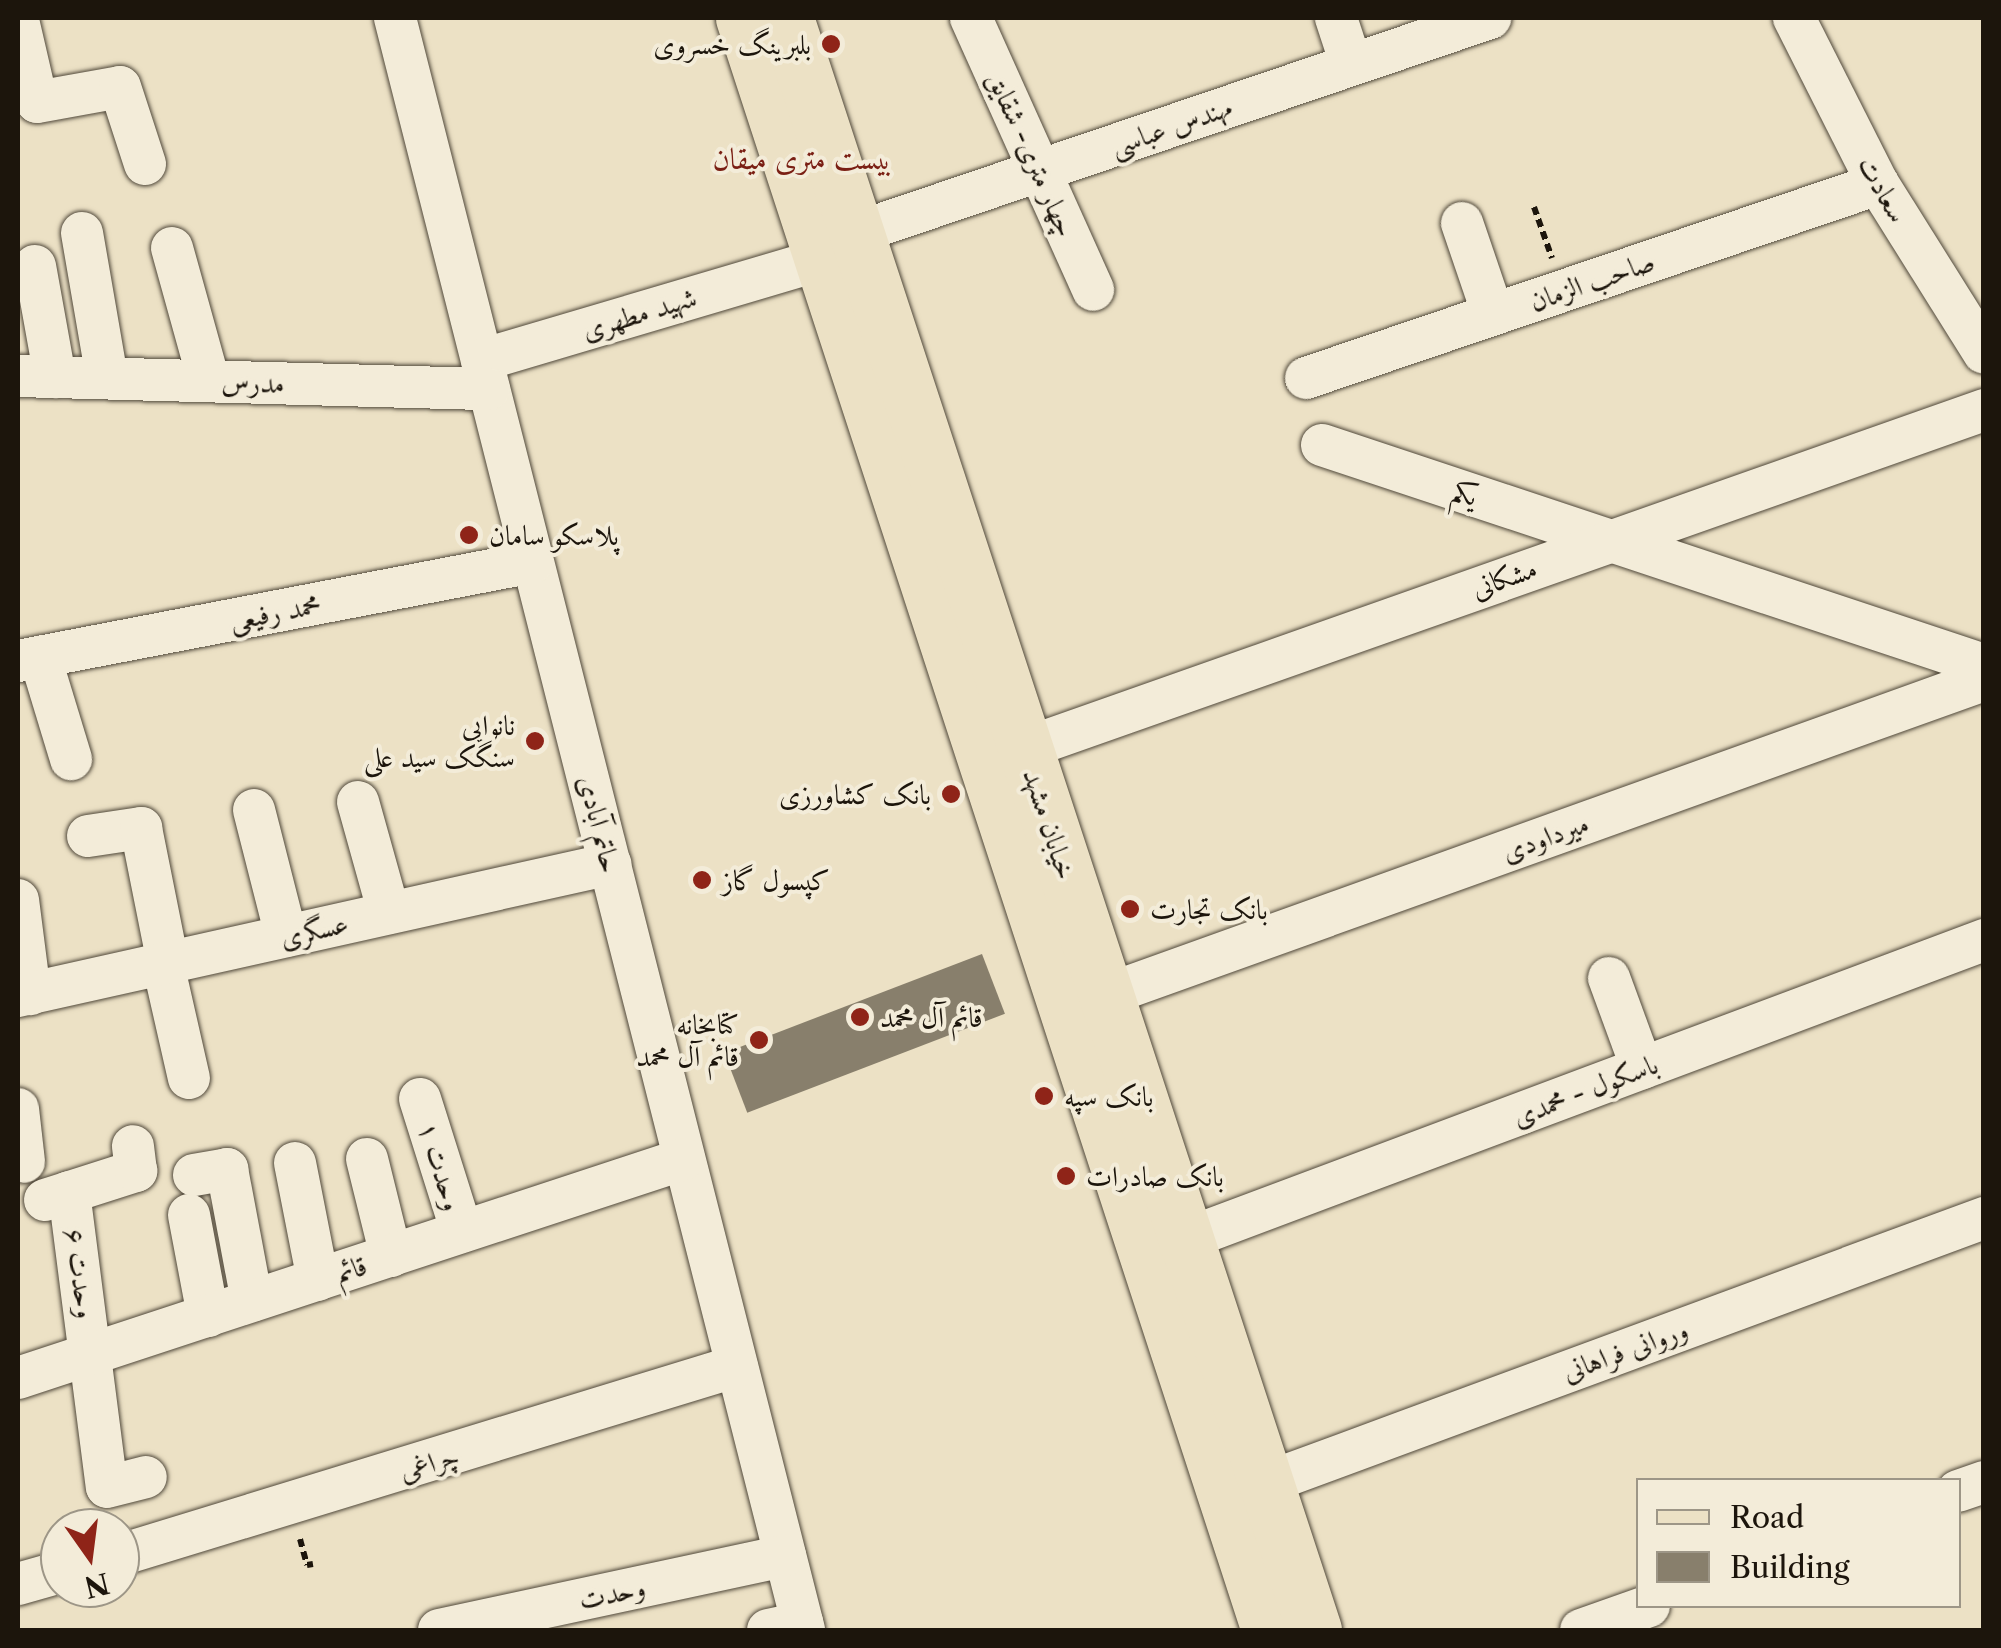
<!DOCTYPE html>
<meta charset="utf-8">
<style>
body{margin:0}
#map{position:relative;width:2001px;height:1648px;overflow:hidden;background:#ece1c5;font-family:"Libre Caslon Text",Amiri,serif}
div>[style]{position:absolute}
.building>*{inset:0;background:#887f6c;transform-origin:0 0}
.path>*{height:6px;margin-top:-3px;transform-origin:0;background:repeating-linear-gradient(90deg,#1c150c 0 8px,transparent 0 13px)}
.roads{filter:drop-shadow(0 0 2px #50483a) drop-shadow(0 0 2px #50483a)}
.minor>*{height:42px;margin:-21px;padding:0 21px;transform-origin:21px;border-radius:21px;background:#f3ecd9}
.major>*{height:55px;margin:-27.5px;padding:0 27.5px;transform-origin:27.5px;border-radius:27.5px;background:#ece1c5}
.dots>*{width:28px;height:28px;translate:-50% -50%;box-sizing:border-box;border:5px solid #f3ecd9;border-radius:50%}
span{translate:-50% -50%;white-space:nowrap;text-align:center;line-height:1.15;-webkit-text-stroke:8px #f3ecd9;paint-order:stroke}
.poi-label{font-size:28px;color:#1c150c}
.right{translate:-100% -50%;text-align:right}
.left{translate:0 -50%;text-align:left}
.street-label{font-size:28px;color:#1c150c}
.neighbourhood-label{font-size:30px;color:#7a1f14}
.frame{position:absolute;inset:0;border:20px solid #1c150c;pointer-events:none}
.legend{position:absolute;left:1636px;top:1478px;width:325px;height:130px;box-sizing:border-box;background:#f3ecd9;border:2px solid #9d9687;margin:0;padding:12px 18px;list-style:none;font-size:30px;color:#1c150c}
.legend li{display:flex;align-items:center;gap:20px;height:50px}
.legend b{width:50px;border:2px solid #9d9687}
.north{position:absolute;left:40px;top:1508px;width:100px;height:100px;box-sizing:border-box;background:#f3ecd9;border:2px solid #9d9687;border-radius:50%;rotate:166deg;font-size:28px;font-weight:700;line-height:40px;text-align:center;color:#1c150c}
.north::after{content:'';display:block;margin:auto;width:35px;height:45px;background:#8f2418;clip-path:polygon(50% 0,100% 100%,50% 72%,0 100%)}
</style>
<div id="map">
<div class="building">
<div style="left:982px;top:954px;width:64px;height:276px;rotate:69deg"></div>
</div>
<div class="path">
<div style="left:1534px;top:207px;width:54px;rotate:70.6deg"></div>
<div style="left:300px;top:1539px;width:27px;rotate:75deg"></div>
<div style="left:307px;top:1565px;width:6px;rotate:-9deg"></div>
</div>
<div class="roads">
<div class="minor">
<div style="left:395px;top:18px;width:1663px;rotate:75.76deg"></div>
<div style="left:971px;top:18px;width:298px;rotate:65.8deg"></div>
<div style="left:1336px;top:18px;width:48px;rotate:71.9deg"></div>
<div style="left:1794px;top:18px;width:186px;rotate:63.2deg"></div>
<div style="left:1878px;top:184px;width:199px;rotate:57.9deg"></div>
<div style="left:18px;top:20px;width:84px;rotate:77deg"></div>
<div style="left:37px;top:102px;width:84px;rotate:-10.2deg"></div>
<div style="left:120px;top:87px;width:81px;rotate:72deg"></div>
<div style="left:1462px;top:223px;width:96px;rotate:71.2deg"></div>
<div style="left:82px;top:233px;width:147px;rotate:80.2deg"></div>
<div style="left:853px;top:234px;width:673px;rotate:-18.73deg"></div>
<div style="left:172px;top:248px;width:138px;rotate:74.5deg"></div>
<div style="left:35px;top:266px;width:113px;rotate:79.8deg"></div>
<div style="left:482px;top:360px;width:327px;rotate:-16.5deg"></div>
<div style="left:18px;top:376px;width:471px;rotate:1.6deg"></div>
<div style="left:1306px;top:378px;width:604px;rotate:-18.73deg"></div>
<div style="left:1322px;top:445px;width:698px;rotate:18.38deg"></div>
<div style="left:40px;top:657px;width:107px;rotate:73.1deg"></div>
<div style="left:18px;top:661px;width:524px;rotate:-10.88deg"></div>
<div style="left:1026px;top:748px;width:1016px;rotate:-19.43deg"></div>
<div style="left:358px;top:802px;width:115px;rotate:74.4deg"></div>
<div style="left:254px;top:810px;width:130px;rotate:75.7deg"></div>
<div style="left:88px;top:836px;width:54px;rotate:-8.6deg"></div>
<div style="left:141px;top:828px;width:138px;rotate:78.7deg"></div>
<div style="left:18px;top:900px;width:95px;rotate:82.7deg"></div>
<div style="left:163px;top:964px;width:117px;rotate:77.2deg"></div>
<div style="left:1609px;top:978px;width:96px;rotate:69.9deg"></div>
<div style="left:1106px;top:995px;width:933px;rotate:-19.74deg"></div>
<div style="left:18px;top:996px;width:607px;rotate:-12.57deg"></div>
<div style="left:420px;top:1099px;width:139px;rotate:72.5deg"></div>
<div style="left:18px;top:1109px;width:53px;rotate:83.5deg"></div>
<div style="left:367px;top:1159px;width:100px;rotate:76.1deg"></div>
<div style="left:295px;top:1163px;width:119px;rotate:78.9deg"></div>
<div style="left:194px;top:1175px;width:34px;rotate:-10deg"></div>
<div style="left:227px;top:1169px;width:134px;rotate:79.3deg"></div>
<div style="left:69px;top:1192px;width:297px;rotate:82.7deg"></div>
<div style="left:107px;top:1487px;width:40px;rotate:-14.4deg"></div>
<div style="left:45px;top:1200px;width:96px;rotate:-17.7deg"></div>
<div style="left:136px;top:1171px;width:25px;rotate:-97deg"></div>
<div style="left:189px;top:1215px;width:103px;rotate:79.3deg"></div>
<div style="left:1186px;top:1239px;width:852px;rotate:-20.54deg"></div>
<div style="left:18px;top:1378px;width:701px;rotate:-18.2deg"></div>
<div style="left:1266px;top:1483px;width:765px;rotate:-20.26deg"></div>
<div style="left:1958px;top:1491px;width:28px;rotate:-19deg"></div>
<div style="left:120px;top:1555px;width:645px;rotate:-17.03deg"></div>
<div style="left:18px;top:1584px;width:44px;rotate:-15.9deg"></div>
<div style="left:439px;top:1630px;width:354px;rotate:-12.1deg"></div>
<div style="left:768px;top:1630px;width:35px;rotate:-12deg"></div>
<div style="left:1581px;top:1630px;width:72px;rotate:-19.4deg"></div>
</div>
<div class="major">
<div style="left:743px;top:18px;width:1696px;rotate:71.93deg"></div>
<div style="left:786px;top:18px;width:1696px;rotate:71.86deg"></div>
</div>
</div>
<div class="dots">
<div style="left:831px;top:44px;background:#8f2418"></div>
<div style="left:469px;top:535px;background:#8f2418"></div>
<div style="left:535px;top:741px;background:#8f2418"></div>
<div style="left:951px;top:794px;background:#8f2418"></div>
<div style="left:702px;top:880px;background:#8f2418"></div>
<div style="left:1130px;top:909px;background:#8f2418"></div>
<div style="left:860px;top:1017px;background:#8f2418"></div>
<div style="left:759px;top:1040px;background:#8f2418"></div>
<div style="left:1044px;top:1096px;background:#8f2418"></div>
<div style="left:1066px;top:1176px;background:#8f2418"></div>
</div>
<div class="poi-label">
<span class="right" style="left:811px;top:44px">بلبرینگ خسروی</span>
<span class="left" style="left:489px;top:535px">پلاسکو سامان</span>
<span class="right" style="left:515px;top:741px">نانوایی<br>سنگک سید علی</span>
<span class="right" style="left:931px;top:794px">بانک کشاورزی</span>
<span class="left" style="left:722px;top:880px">کپسول گاز</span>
<span class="left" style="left:1150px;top:909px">بانک تجارت</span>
<span class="left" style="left:880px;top:1017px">قائم آل محمد</span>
<span class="right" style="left:739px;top:1040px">کتابخانه<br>قائم آل محمد</span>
<span class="left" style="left:1064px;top:1096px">بانک سپه</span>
<span class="left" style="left:1086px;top:1176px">بانک صادرات</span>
</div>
<div class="street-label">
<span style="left:1171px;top:126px;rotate:-19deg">مهندس عباسی</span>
<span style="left:1032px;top:154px;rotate:66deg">چهار متری- شقایق</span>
<span style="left:1883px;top:189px;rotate:60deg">سعادت</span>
<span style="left:1592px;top:281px;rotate:-19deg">صاحب الزمان</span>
<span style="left:639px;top:313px;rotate:-17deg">شهید مطهری</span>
<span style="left:253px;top:382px;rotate:2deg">مدرس</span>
<span style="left:1465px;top:493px;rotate:18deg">یکم</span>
<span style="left:1504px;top:578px;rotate:-20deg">مشکانی</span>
<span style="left:275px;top:612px;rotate:-11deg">محمد رفیعی</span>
<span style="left:600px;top:824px;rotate:76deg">حاتم آبادی</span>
<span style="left:1050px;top:824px;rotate:72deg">خیابان مشهد</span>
<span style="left:1545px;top:837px;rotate:-20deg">میرداودی</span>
<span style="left:314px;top:930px;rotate:-13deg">عسگری</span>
<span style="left:1585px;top:1090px;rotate:-21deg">باسکول - محمدی</span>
<span style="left:441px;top:1166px;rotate:73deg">وحدت ۱</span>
<span style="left:351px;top:1269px;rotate:-18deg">قائم</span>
<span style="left:81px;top:1273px;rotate:82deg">وحدت ۶</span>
<span style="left:1625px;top:1350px;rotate:-20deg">وروانی فراهانی</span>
<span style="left:429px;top:1463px;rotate:-17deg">چراغی</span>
<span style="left:612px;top:1593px;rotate:-12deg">وحدت</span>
</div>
<div class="neighbourhood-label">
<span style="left:802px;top:159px">بیست متری میقان</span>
</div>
<div class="frame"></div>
<ul class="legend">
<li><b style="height:12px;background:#ece1c5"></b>Road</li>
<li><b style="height:28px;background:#887f6c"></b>Building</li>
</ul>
<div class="north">N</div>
</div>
